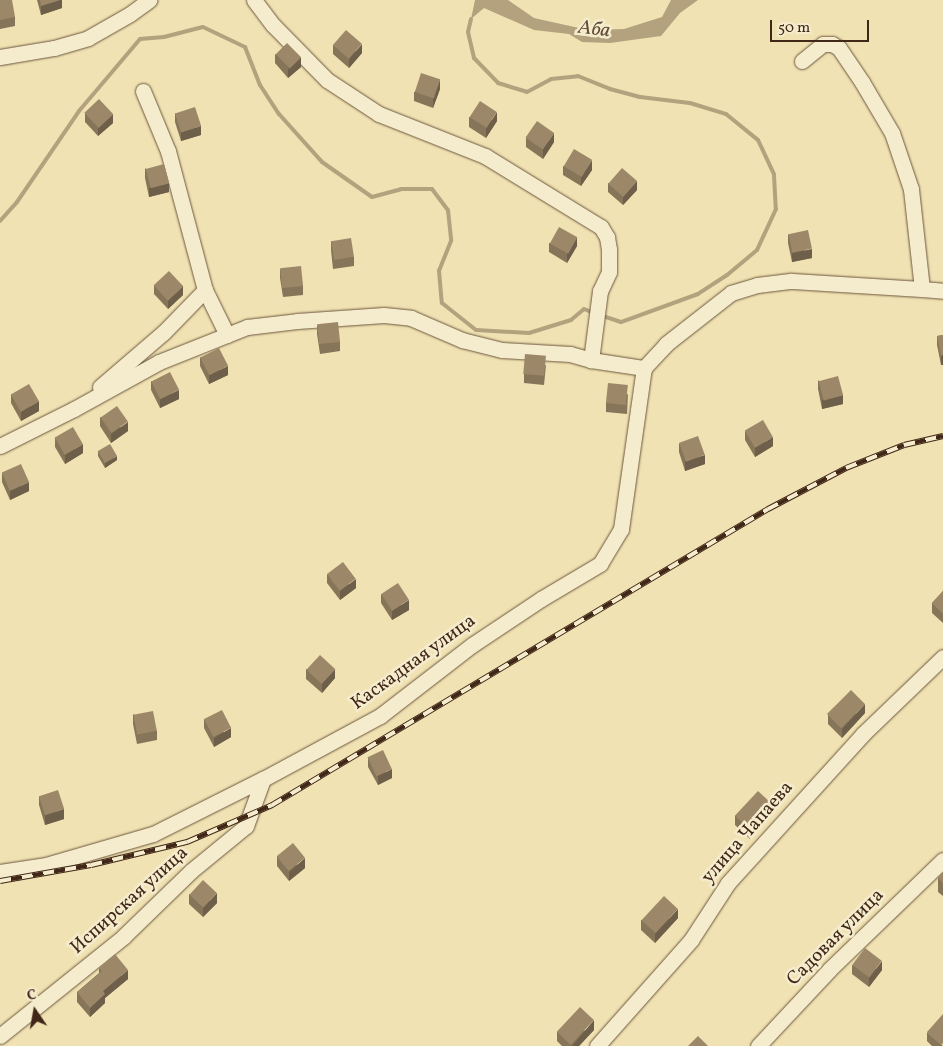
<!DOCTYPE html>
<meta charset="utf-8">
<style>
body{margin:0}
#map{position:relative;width:943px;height:1046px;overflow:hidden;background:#f0e2b2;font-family:Vollkorn,serif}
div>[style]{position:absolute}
.water>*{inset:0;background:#b4a27e}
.stream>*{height:4px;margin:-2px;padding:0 2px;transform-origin:2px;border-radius:2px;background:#b4a27e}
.roads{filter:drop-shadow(0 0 1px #6c563e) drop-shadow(0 0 1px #6c563e)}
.minor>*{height:15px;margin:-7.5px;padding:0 7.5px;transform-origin:7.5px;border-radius:7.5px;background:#f5eccd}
.rail>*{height:5.5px;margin-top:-2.75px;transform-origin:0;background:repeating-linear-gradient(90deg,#f5eccd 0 11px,#402718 0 22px);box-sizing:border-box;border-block:1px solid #402718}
.wall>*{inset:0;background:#867559}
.shaded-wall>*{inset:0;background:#6d5f49;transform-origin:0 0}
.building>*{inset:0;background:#9c8868;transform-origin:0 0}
span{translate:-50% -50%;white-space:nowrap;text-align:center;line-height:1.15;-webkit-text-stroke:5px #f5eccd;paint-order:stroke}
.street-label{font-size:19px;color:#402718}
.water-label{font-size:20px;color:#634c37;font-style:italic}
.north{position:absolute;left:10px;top:986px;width:50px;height:50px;-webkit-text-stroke:4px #f5eccd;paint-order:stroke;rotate:348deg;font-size:14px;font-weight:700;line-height:20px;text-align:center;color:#402718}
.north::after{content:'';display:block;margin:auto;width:18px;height:22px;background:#402718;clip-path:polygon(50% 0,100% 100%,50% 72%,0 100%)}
.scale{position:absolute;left:770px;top:20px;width:99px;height:22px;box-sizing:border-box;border:2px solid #402718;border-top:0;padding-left:6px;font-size:15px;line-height:18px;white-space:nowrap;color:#402718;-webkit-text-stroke:4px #f5eccd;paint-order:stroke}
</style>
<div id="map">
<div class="water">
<div style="clip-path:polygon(475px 0,508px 0,534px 18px,588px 30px,624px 29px,662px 17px,671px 0,698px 0,680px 13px,661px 36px,610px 43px,582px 42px,569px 34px,534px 30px,484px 8px,471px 19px)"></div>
</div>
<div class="stream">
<div style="left:471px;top:19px;width:13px;rotate:103deg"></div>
<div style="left:468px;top:32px;width:27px;rotate:77deg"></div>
<div style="left:474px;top:58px;width:35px;rotate:46deg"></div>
<div style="left:498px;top:83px;width:30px;rotate:17deg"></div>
<div style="left:527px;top:92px;width:27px;rotate:-28deg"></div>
<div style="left:551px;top:79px;width:27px;rotate:-6deg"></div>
<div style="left:578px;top:76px;width:35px;rotate:22deg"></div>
<div style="left:610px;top:89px;width:31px;rotate:15deg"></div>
<div style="left:640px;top:97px;width:50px;rotate:6.8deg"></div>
<div style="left:690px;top:103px;width:38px;rotate:17deg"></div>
<div style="left:726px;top:114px;width:41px;rotate:39.1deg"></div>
<div style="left:758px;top:140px;width:38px;rotate:65deg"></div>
<div style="left:774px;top:175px;width:34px;rotate:87deg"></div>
<div style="left:776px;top:209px;width:45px;rotate:114.9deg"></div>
<div style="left:757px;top:250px;width:39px;rotate:140deg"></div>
<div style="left:727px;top:275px;width:35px;rotate:147deg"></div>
<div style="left:698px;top:294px;width:82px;rotate:160deg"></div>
<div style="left:621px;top:322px;width:22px;rotate:-162deg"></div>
<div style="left:0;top:221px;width:25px;rotate:-48deg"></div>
<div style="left:17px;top:202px;width:110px;rotate:-55.7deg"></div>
<div style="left:79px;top:111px;width:94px;rotate:-49.7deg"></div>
<div style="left:140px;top:39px;width:24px;rotate:-5deg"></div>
<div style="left:164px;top:37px;width:40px;rotate:-14.4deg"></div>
<div style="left:203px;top:27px;width:47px;rotate:25.5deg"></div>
<div style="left:245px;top:47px;width:41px;rotate:68.5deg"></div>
<div style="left:260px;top:85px;width:35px;rotate:57deg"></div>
<div style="left:279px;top:114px;width:64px;rotate:48.1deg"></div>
<div style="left:322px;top:162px;width:61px;rotate:35deg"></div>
<div style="left:372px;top:197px;width:30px;rotate:-15deg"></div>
<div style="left:401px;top:189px;width:31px"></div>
<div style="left:432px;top:189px;width:26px;rotate:53deg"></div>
<div style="left:448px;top:210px;width:31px;rotate:84deg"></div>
<div style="left:451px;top:241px;width:32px;rotate:112deg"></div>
<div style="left:439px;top:271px;width:32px;rotate:85deg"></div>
<div style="left:442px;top:303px;width:43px;rotate:38.5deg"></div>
<div style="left:476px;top:330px;width:53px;rotate:3.2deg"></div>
<div style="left:529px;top:333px;width:44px;rotate:-17.2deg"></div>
<div style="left:571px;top:320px;width:17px;rotate:-40deg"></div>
<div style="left:584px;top:309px;width:11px;rotate:22deg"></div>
</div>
<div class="roads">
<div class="minor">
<div style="left:254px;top:0;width:31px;rotate:53deg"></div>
<div style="left:273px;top:25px;width:77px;rotate:45.5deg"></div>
<div style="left:327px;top:80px;width:62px;rotate:33.2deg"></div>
<div style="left:379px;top:114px;width:114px;rotate:21.6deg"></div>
<div style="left:485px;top:156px;width:136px;rotate:31.5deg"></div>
<div style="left:601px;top:227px;width:12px;rotate:59deg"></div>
<div style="left:607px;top:237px;width:12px;rotate:81deg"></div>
<div style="left:609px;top:249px;width:23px;rotate:90deg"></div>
<div style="left:609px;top:272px;width:21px;rotate:115deg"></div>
<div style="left:600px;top:291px;width:70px;rotate:97.4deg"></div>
<div style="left:591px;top:360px;width:54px;rotate:8.6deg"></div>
<div style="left:644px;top:368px;width:33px;rotate:-47deg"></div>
<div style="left:666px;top:344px;width:83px;rotate:-38.1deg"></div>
<div style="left:731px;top:293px;width:27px;rotate:-17deg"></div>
<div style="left:757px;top:285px;width:35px;rotate:-7deg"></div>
<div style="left:792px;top:281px;width:130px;rotate:3.5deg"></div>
<div style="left:922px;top:289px;width:101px;rotate:-96.3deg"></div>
<div style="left:911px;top:189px;width:59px;rotate:-108.7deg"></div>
<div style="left:892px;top:133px;width:59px;rotate:-120.5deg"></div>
<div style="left:862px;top:82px;width:41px;rotate:-124.1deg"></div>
<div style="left:839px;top:48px;width:8px;rotate:-150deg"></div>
<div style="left:832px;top:44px;width:9px;rotate:180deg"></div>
<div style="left:823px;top:44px;width:27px;rotate:141deg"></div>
<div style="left:0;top:57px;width:55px;rotate:-9.5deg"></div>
<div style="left:54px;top:48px;width:35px;rotate:-16deg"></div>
<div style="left:88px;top:38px;width:48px;rotate:-29.7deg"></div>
<div style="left:130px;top:14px;width:24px;rotate:-36deg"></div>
<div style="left:143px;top:91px;width:65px;rotate:67.4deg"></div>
<div style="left:168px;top:151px;width:144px;rotate:75.1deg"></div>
<div style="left:205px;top:290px;width:50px;rotate:63.9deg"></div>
<div style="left:922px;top:289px;width:21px;rotate:5deg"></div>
<div style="left:100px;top:387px;width:84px;rotate:-40.7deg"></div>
<div style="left:164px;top:332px;width:59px;rotate:-45.7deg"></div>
<div style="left:0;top:446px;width:83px;rotate:-26.6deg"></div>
<div style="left:74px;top:409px;width:97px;rotate:-28.9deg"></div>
<div style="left:159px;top:362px;width:95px;rotate:-21.7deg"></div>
<div style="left:247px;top:327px;width:50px;rotate:-6.8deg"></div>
<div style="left:297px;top:321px;width:87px;rotate:-3.9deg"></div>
<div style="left:384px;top:315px;width:27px;rotate:6deg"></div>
<div style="left:411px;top:318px;width:56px;rotate:23.3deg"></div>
<div style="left:462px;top:340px;width:41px;rotate:14deg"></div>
<div style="left:502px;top:350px;width:68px;rotate:3.4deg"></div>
<div style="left:570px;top:354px;width:22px;rotate:16deg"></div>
<div style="left:0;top:872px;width:47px;rotate:-8.7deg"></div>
<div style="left:46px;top:865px;width:111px;rotate:-16.2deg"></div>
<div style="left:153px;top:834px;width:123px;rotate:-26.6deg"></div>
<div style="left:263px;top:779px;width:133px;rotate:-28.3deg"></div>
<div style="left:380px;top:716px;width:116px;rotate:-37.7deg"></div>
<div style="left:472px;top:645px;width:83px;rotate:-33.7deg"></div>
<div style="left:541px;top:599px;width:69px;rotate:-30.7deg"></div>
<div style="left:600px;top:564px;width:41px;rotate:-59deg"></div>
<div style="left:621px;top:529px;width:163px;rotate:-81.9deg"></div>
<div style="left:0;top:1036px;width:158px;rotate:-38.8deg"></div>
<div style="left:123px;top:937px;width:95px;rotate:-44.1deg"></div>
<div style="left:191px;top:871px;width:71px;rotate:-39.3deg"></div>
<div style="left:246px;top:826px;width:50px;rotate:-70.1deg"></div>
<div style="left:597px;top:1046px;width:142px;rotate:-48.4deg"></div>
<div style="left:691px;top:940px;width:68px;rotate:-57deg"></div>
<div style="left:728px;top:883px;width:201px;rotate:-47.8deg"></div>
<div style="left:863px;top:734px;width:111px;rotate:-43.9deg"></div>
<div style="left:758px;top:1046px;width:105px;rotate:-46.9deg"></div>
<div style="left:830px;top:969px;width:157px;rotate:-44deg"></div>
</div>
</div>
<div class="rail">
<div style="left:0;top:881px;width:92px;rotate:-10deg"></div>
<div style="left:91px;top:865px;width:99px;rotate:-13.5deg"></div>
<div style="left:187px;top:842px;width:93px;rotate:-23.5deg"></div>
<div style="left:272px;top:805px;width:578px;rotate:-30.83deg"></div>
<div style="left:768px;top:509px;width:88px;rotate:-27.7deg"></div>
<div style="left:846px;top:468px;width:62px;rotate:-21.6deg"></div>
<div style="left:904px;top:445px;width:40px;rotate:-13deg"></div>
</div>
<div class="wall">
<div style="clip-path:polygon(0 0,15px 17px,15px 26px,0 29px)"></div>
<div style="clip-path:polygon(37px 0,62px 0,62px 8px,41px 15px)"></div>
<div style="clip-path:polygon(333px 45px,362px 53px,349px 68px,333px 54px)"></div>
<div style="clip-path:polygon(275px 54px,301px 67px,288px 78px,275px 63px)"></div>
<div style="clip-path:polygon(440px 89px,433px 108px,414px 101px,414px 92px)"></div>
<div style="clip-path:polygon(85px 113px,113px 123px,98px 136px,85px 122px)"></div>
<div style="clip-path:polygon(175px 113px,201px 135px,181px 141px,175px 122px)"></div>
<div style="clip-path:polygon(469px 117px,497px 121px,486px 138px,469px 127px)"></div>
<div style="clip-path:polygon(526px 138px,554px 142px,543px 159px,526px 147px)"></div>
<div style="clip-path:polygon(563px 166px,592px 170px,581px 186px,563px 175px)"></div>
<div style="clip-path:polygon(145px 168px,169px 192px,149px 197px,145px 178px)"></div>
<div style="clip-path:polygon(608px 183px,637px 190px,623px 205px,608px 192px)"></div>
<div style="clip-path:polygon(788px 234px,812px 258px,792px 262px,788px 243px)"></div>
<div style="clip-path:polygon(331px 241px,354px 257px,354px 266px,333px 269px,331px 250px)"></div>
<div style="clip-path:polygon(549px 243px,577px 246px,567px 263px,549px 252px)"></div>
<div style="clip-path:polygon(280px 269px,303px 286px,303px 295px,283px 297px,280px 278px)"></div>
<div style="clip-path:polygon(154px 285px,183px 295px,168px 309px,154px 294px)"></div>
<div style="clip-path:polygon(317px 325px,340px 342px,340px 351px,320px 354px,317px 334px)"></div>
<div style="clip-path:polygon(943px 335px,943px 365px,941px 365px,937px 345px,937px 336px)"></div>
<div style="clip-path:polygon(200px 357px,228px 375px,209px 384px,200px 366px)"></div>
<div style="clip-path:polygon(546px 365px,544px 385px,524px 383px,524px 374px)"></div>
<div style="clip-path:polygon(818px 380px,843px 404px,822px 409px,818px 389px)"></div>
<div style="clip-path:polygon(151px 381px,179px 399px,160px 408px,151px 390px)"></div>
<div style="clip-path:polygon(11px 394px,39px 411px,21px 421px,11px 403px)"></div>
<div style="clip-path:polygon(628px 394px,627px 414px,606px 412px,606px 403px)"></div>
<div style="clip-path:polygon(100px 417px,128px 431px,111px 443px,100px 426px)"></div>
<div style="clip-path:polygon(745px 431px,773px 446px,755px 457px,745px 440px)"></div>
<div style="clip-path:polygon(55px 437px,83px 453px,65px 464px,55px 447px)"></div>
<div style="clip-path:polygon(679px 443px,705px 464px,685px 471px,679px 452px)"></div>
<div style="clip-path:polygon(98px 451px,117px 460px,105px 468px,98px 456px)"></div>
<div style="clip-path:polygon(2px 473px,29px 491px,10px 500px,2px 482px)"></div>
<div style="clip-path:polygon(327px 574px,356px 588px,340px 600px,327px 583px)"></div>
<div style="clip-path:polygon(943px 591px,943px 623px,932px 613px,932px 603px)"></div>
<div style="clip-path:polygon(381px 594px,409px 610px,392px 620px,381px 603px)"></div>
<div style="clip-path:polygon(306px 669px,335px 678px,322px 693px,306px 679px)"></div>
<div style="clip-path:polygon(865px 713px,842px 738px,828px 724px,828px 715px)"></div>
<div style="clip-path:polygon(133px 714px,157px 731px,157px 740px,137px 744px,133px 724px)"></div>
<div style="clip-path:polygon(204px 719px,231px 737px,214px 747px,204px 728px)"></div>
<div style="clip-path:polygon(368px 757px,392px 778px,378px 785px,368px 767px)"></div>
<div style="clip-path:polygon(39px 796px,64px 819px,45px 825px,39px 805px)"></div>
<div style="clip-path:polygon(773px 814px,750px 839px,735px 825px,735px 816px)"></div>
<div style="clip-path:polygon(277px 856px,305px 868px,289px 881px,277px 866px)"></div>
<div style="clip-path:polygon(943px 873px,943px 896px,938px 892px,938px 878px)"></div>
<div style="clip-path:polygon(189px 894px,217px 903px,203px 917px,189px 904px)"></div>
<div style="clip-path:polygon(678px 918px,655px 943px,641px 930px,641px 920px)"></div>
<div style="clip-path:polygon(852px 965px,882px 970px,869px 987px,852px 974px)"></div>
<div style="clip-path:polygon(99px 968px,128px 979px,105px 998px,105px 1003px,90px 1017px,77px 1002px,77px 992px,99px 973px)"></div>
<div style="clip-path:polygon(594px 1030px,579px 1046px,562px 1046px,557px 1041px,557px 1032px)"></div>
<div style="clip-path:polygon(927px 1032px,943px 1046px,932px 1046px,927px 1041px)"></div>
</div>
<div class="shaded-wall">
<div style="clip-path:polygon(60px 0,62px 0,62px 8px,41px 15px,41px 6px)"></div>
<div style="clip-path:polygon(362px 44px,362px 53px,349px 68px,349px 59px)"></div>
<div style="clip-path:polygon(301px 57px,301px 67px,288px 78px,288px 69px)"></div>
<div style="clip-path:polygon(440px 79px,440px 89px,433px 108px,433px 99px)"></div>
<div style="clip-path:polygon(497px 112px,497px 121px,486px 138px,486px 129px)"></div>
<div style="clip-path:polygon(113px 114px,113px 123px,98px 136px,98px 127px)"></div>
<div style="clip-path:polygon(201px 126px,201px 135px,181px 141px,181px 132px)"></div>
<div style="clip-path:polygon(554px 133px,554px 142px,543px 159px,543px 149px)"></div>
<div style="clip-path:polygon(592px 160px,592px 170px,581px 186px,581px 177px)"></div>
<div style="clip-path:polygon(637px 181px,637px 190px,623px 205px,623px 196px)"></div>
<div style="clip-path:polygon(169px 183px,169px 192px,149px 197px,149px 188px)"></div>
<div style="clip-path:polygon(577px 237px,577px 246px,567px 263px,567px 254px)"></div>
<div style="clip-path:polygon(812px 249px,812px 258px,792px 262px,792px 253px)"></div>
<div style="clip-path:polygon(183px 286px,183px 295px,168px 309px,168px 300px)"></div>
<div style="left:943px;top:355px;width:10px;height:2px;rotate:90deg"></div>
<div style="clip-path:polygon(228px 366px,228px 375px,209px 384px,209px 375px)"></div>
<div style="clip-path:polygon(179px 390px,179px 399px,160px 408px,160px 399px)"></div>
<div style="clip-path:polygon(843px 395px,843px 404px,822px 409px,822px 400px)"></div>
<div style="clip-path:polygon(39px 401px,39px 411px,21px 421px,21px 412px)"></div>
<div style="clip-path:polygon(128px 422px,128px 431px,111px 443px,111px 434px)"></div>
<div style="clip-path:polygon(773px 437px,773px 446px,755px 457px,755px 448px)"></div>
<div style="clip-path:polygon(83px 444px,83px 453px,65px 464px,65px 455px)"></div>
<div style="clip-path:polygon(705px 455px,705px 464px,685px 471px,685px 461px)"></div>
<div style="clip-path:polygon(117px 456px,117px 460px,105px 468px,105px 463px)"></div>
<div style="clip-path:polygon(29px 482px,29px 491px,10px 500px,10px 491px)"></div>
<div style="clip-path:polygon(356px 579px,356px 588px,340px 600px,340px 591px)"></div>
<div style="clip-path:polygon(409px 600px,409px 610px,392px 620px,392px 611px)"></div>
<div style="clip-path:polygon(335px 669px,335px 678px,322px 693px,322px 683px)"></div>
<div style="clip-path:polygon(865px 704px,865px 713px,842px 738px,842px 729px)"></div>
<div style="clip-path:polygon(231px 728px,231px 737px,214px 747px,214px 738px)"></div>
<div style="clip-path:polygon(392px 769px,392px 778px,378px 785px,378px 776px)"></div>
<div style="clip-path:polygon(773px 805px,773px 814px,750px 839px,750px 829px)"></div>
<div style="clip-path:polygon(64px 809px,64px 819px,45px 825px,45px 815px)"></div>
<div style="clip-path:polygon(305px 858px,305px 868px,289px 881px,289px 872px)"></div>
<div style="clip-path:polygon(217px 893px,217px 903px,203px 917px,203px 908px)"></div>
<div style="clip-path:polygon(678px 909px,678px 918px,655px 943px,655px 934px)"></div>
<div style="clip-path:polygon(882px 961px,882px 970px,869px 987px,869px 978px)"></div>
<div style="clip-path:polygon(128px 970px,128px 979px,105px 998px,105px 1003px,90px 1017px,90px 1008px,103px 991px)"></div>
<div style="clip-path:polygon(594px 1020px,594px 1030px,579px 1046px,572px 1046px)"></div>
</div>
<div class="building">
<div style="clip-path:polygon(0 0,12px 0,15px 17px,0 20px)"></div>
<div style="clip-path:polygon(40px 0,60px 0,41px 6px)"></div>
<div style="left:346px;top:30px;width:21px;height:20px;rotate:41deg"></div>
<div style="left:287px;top:43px;width:20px;height:16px;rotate:45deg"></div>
<div style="left:421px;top:73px;width:20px;height:20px;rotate:18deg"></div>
<div style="left:99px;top:99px;width:21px;height:20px;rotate:47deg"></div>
<div style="left:480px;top:101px;width:20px;height:19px;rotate:33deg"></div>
<div style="left:195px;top:107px;width:20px;height:21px;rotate:72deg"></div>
<div style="left:537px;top:121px;width:21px;height:20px;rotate:35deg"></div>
<div style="left:574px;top:149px;width:21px;height:20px;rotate:31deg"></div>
<div style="left:164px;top:164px;width:20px;height:19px;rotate:75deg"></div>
<div style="left:622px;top:168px;width:20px;height:21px;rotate:41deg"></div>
<div style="left:559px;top:227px;width:21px;height:19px;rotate:29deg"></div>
<div style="left:808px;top:230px;width:19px;height:20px;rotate:78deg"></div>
<div style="left:351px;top:238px;width:19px;height:20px;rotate:81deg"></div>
<div style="left:301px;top:266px;width:20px;height:21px;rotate:84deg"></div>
<div style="left:169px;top:271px;width:21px;height:21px;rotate:47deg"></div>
<div style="left:338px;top:322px;width:20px;height:21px;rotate:84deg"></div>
<div style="clip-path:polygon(943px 335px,943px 355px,941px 356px,937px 336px)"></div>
<div style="left:219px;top:348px;width:20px;height:21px;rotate:63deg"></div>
<div style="left:525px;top:354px;width:21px;height:20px;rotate:5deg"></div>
<div style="left:170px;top:372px;width:20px;height:21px;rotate:63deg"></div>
<div style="left:838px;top:376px;width:20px;height:20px;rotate:75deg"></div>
<div style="left:608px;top:383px;width:20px;height:20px;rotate:6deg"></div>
<div style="left:29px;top:384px;width:20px;height:21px;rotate:60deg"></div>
<div style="left:117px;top:406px;width:19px;height:20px;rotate:55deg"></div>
<div style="left:763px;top:420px;width:20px;height:21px;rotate:60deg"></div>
<div style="left:73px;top:427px;width:20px;height:21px;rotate:60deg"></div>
<div style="left:698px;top:436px;width:20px;height:20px;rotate:70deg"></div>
<div style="left:110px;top:444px;width:14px;height:14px;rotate:60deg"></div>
<div style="left:21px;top:464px;width:20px;height:21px;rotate:66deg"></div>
<div style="left:343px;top:562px;width:21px;height:20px;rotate:53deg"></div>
<div style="left:398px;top:583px;width:20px;height:20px;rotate:57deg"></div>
<div style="clip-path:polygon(943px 591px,943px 614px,932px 603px)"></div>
<div style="left:320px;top:655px;width:21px;height:20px;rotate:43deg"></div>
<div style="left:851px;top:690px;width:20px;height:34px;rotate:45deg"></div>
<div style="left:222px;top:710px;width:20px;height:20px;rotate:63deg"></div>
<div style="left:153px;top:711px;width:20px;height:20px;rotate:79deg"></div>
<div style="left:383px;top:750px;width:21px;height:17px;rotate:65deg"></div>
<div style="left:58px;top:790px;width:20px;height:20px;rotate:72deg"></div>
<div style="left:758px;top:791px;width:21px;height:34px;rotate:43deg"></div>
<div style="left:293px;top:843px;width:19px;height:21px;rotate:51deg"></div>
<div style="clip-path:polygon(943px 873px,943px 883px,938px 878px)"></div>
<div style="left:203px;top:880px;width:19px;height:20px;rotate:43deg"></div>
<div style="left:664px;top:896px;width:19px;height:33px;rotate:43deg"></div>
<div style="left:865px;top:948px;width:21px;height:21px;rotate:37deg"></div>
<div style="clip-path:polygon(115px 954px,128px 970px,103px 991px,105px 994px,90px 1008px,77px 992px,102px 971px,99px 968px)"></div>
<div style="left:580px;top:1007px;width:19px;height:34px;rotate:43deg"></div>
<div style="clip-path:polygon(943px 1014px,943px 1043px,941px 1045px,927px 1032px)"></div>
<div style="clip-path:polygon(698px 1036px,708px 1046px,688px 1046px)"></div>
</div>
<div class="street-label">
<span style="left:414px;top:663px;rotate:-36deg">Каскадная улица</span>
<span style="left:748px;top:833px;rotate:-49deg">улица Чапаева</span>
<span style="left:130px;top:901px;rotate:-42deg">Испирская улица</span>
<span style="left:836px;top:938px;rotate:-45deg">Садовая улица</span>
</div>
<div class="water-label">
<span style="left:594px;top:30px;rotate:7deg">Аба</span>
</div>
<div class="north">С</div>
<div class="scale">50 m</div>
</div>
